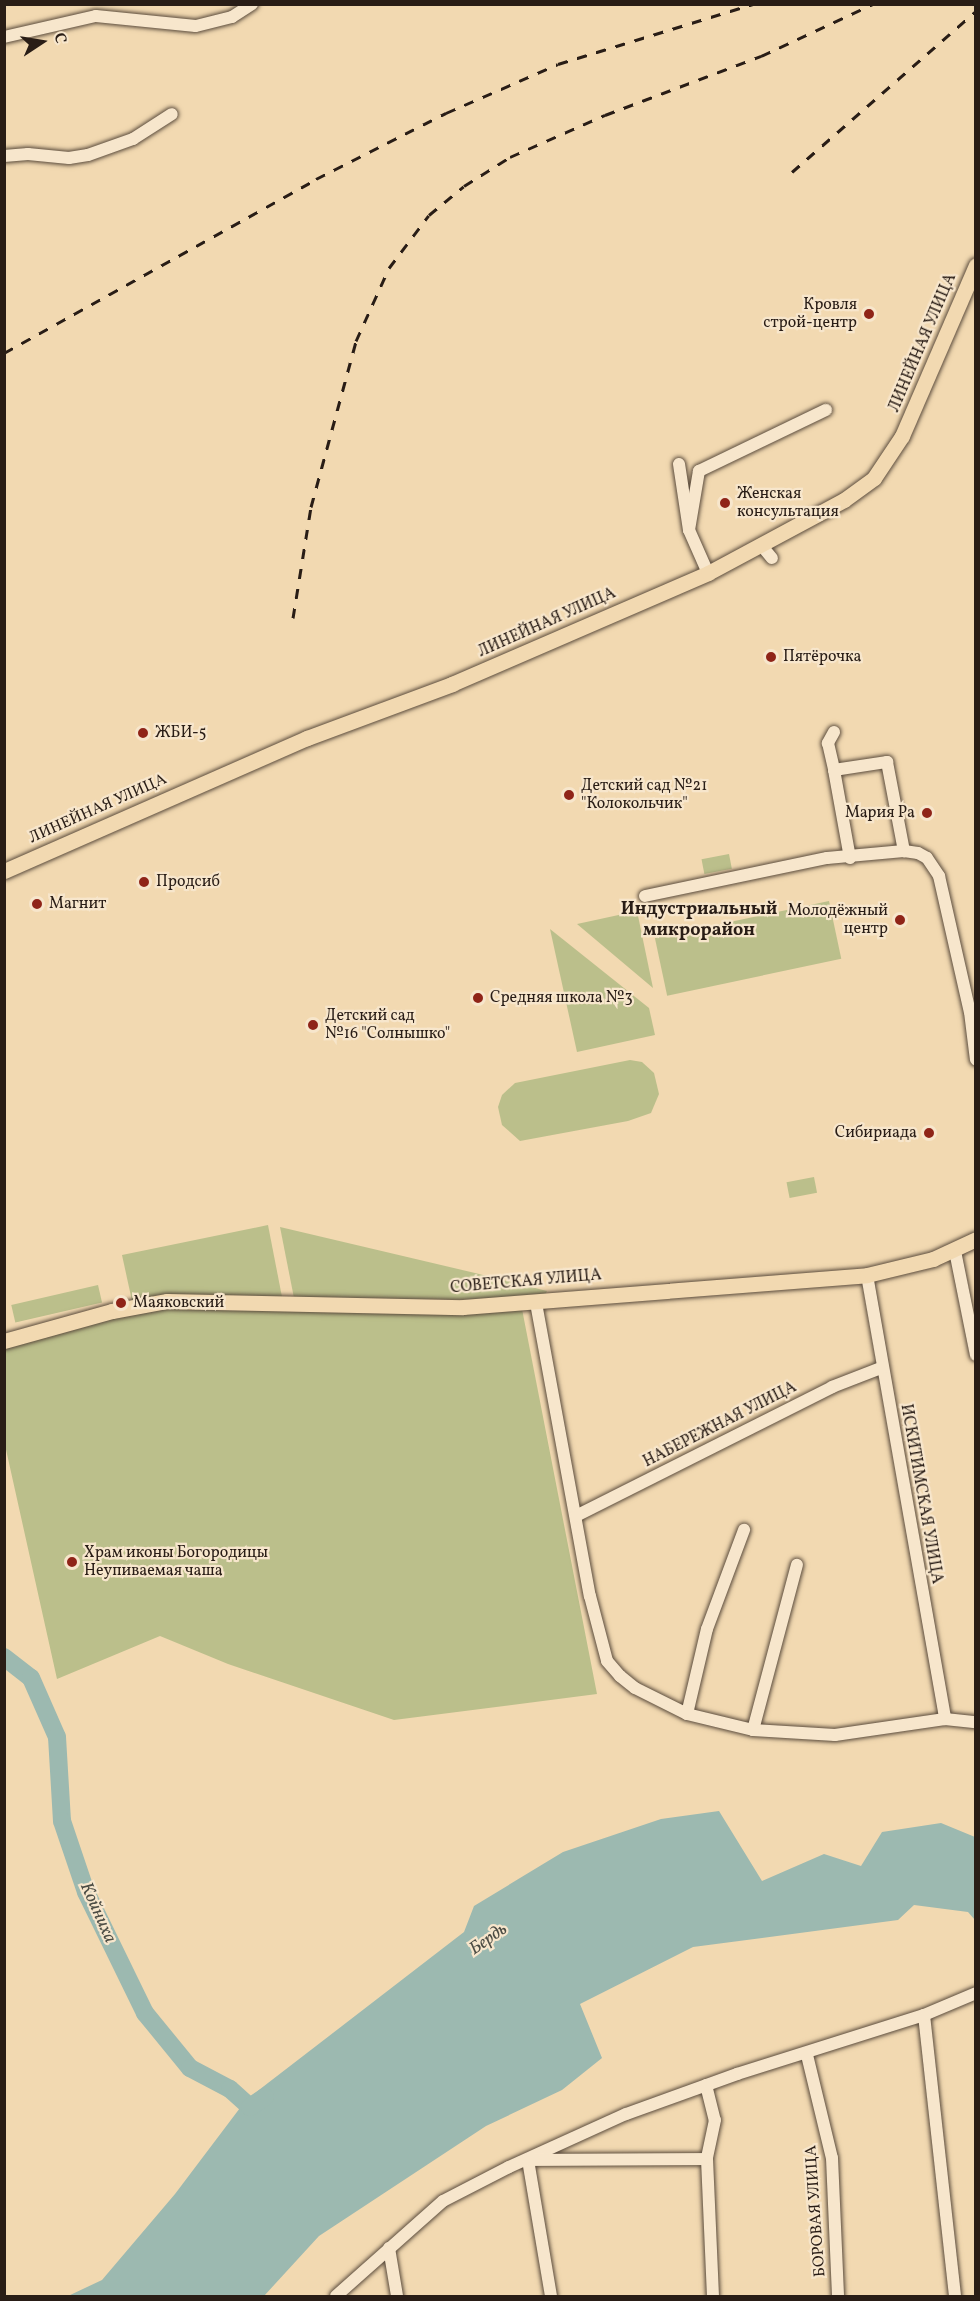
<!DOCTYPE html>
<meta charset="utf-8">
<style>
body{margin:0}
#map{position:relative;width:980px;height:2301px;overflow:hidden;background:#f2d9b1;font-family:Vollkorn,serif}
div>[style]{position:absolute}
.green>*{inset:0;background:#bbbf8b;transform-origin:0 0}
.water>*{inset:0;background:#9cb9b0}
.river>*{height:18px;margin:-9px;padding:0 9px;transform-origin:9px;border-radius:9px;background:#9cb9b0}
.roads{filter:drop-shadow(0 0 2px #5b4c3d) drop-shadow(0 0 2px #5b4c3d)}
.minor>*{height:12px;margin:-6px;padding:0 6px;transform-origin:6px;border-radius:6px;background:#f7e6cc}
.major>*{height:15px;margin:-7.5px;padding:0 7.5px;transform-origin:7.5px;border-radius:7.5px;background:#f2d9b1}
.rail>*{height:3px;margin-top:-1.5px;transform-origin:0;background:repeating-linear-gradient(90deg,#291d16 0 10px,transparent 0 20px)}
.dots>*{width:16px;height:16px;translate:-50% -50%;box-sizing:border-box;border:3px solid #f7e6cc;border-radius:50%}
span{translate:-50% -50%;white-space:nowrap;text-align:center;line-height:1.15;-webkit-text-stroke:4.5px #f7e6cc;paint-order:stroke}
.poi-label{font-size:16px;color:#291d16}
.right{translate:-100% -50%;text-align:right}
.left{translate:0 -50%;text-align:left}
.street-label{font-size:16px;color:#291d16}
.neighbourhood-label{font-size:18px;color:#291d16;font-weight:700}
.water-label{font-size:18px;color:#4c4c44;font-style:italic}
.frame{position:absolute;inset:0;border:6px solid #291d16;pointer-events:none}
.north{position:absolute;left:12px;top:12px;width:60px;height:60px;-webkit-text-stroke:4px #f7e6cc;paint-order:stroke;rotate:78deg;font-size:16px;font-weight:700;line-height:24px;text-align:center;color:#291d16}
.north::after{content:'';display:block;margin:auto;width:21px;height:27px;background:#291d16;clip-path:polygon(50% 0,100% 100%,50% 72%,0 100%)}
</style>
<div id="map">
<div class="green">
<div style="left:729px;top:854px;width:15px;height:28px;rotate:79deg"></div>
<div style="left:829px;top:901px;width:59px;height:178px;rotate:78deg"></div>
<div style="clip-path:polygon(637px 911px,653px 988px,577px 924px)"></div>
<div style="clip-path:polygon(550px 929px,649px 1008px,655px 1035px,577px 1052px)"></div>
<div style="clip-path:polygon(630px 1060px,642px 1062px,654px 1073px,659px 1094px,651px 1113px,628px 1121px,520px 1141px,502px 1125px,498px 1107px,502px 1095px,515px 1083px)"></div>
<div style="left:814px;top:1177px;width:16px;height:28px;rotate:79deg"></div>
<div style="clip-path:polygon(268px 1225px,282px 1297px,132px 1301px,122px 1255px)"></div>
<div style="clip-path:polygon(280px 1227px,475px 1273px,547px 1291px,544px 1297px,490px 1300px,294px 1298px)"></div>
<div style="left:98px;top:1285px;width:18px;height:89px;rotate:77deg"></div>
<div style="clip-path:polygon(164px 1304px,522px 1309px,597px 1694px,394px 1720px,228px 1664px,160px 1636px,57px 1679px,5px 1445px,4px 1349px,25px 1339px)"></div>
</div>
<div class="water">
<div style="clip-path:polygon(719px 1811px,762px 1881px,824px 1854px,861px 1866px,882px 1832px,941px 1823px,975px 1837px,975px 1920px,968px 1912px,914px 1905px,898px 1920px,693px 1947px,580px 2004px,602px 2058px,562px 2090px,486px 2126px,319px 2236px,264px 2296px,68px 2296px,102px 2280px,175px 2194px,246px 2100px,464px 1932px,474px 1906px,563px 1852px,661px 1819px)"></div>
</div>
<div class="river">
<div style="left:4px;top:1657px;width:34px;rotate:38deg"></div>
<div style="left:31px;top:1678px;width:64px;rotate:66.2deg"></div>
<div style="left:57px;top:1737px;width:84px;rotate:86.6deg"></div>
<div style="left:62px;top:1821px;width:75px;rotate:71.3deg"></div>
<div style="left:86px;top:1892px;width:135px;rotate:64deg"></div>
<div style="left:145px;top:2013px;width:71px;rotate:50.7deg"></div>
<div style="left:190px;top:2068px;width:45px;rotate:27.7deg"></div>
<div style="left:230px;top:2089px;width:27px;rotate:42deg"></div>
<div style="left:250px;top:2107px;width:18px;rotate:-34deg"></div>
</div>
<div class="roads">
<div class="minor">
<div style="left:4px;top:37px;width:94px;rotate:-12.9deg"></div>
<div style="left:96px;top:16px;width:100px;rotate:5.7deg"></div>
<div style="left:196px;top:26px;width:37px;rotate:-14deg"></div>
<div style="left:232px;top:17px;width:24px;rotate:-33deg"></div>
<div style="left:4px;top:156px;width:24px;rotate:-5deg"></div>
<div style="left:28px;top:154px;width:41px;rotate:5.6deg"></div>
<div style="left:69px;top:158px;width:19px;rotate:-9deg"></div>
<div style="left:88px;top:155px;width:48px;rotate:-19.6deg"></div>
<div style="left:133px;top:139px;width:46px;rotate:-32.7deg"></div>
<div style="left:679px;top:464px;width:67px;rotate:81.4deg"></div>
<div style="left:689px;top:530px;width:47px;rotate:66.2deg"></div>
<div style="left:689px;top:530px;width:60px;rotate:-80.4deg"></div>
<div style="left:699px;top:471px;width:141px;rotate:-25.7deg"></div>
<div style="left:761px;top:545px;width:17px;rotate:50deg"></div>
<div style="left:834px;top:732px;width:13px;rotate:119deg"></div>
<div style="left:828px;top:743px;width:28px;rotate:77deg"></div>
<div style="left:850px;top:858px;width:89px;rotate:-100.3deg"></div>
<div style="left:834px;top:770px;width:54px;rotate:-8.6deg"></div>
<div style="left:887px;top:762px;width:91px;rotate:79.2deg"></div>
<div style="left:645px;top:896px;width:186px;rotate:-11.8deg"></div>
<div style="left:827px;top:858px;width:77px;rotate:-5.2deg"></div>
<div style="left:904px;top:851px;width:14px;rotate:8deg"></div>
<div style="left:918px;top:853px;width:10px;rotate:29deg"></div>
<div style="left:927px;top:858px;width:22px;rotate:56deg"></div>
<div style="left:939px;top:876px;width:139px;rotate:77.2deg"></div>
<div style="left:970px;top:1012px;width:48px;rotate:82.9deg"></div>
<div style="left:955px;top:1251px;width:106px;rotate:78.6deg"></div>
<div style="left:867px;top:1275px;width:451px;rotate:80deg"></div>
<div style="left:536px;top:1303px;width:298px;rotate:79.6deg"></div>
<div style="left:590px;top:1596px;width:67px;rotate:75.3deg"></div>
<div style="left:607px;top:1661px;width:20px;rotate:49deg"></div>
<div style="left:620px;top:1676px;width:19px;rotate:39deg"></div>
<div style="left:635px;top:1688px;width:58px;rotate:26.6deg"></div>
<div style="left:687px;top:1714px;width:68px;rotate:13.6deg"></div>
<div style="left:753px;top:1730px;width:82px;rotate:3.5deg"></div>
<div style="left:835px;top:1735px;width:111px;rotate:-8.3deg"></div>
<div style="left:945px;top:1719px;width:31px;rotate:6deg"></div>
<div style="left:576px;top:1516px;width:287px;rotate:-26.7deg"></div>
<div style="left:832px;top:1387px;width:53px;rotate:-21.2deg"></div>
<div style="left:687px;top:1714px;width:87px;rotate:-76.8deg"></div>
<div style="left:707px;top:1629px;width:106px;rotate:-69.5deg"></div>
<div style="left:753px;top:1730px;width:171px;rotate:-75.1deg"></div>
<div style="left:924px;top:2015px;width:283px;rotate:83.7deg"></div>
<div style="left:807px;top:2055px;width:106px;rotate:76.4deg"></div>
<div style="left:832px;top:2158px;width:138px;rotate:87.5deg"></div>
<div style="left:706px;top:2085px;width:36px;rotate:76deg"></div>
<div style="left:715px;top:2120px;width:40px;rotate:102deg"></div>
<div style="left:707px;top:2159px;width:137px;rotate:87.5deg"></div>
<div style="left:389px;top:2248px;width:49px;rotate:80.5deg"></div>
<div style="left:336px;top:2296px;width:143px;rotate:-41.6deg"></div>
<div style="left:443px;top:2201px;width:74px;rotate:-27.3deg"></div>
<div style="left:509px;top:2167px;width:128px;rotate:-24.4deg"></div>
<div style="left:626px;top:2114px;width:118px;rotate:-19.8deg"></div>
<div style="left:737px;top:2074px;width:196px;rotate:-17.5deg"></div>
<div style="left:924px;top:2015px;width:56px;rotate:-22.9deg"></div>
<div style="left:551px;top:2296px;width:138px;rotate:-99.6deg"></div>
<div style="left:528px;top:2160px;width:179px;rotate:-0.3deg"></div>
</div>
<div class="major">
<div style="left:4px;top:871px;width:331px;rotate:-23.7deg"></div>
<div style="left:307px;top:738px;width:155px;rotate:-20.4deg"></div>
<div style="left:452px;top:684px;width:279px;rotate:-23.4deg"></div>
<div style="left:708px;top:573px;width:154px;rotate:-28.2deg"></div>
<div style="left:844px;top:500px;width:37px;rotate:-36deg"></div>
<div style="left:874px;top:478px;width:50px;rotate:-56.3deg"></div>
<div style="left:902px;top:436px;width:186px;rotate:-66.6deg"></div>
<div style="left:4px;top:1341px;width:112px;rotate:-15.5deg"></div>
<div style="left:112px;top:1311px;width:56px;rotate:-10.3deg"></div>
<div style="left:167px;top:1301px;width:296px;rotate:1.2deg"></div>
<div style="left:463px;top:1307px;width:405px;rotate:-4.5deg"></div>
<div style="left:867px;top:1275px;width:68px;rotate:-13.6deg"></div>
<div style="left:933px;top:1259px;width:47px;rotate:-24.9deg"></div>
</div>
</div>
<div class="rail">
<div style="left:792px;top:172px;width:244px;rotate:-41.2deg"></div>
<div style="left:4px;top:353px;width:357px;rotate:-29.1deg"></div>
<div style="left:316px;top:179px;width:146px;rotate:-26.9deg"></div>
<div style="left:446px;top:113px;width:122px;rotate:-23.6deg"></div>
<div style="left:558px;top:64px;width:204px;rotate:-17.1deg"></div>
<div style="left:293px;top:618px;width:112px;rotate:-80.8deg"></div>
<div style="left:311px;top:507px;width:172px;rotate:-74.8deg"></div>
<div style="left:356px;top:341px;width:80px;rotate:-65.7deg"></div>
<div style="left:389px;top:268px;width:66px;rotate:-53deg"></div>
<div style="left:429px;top:215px;width:45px;rotate:-39.6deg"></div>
<div style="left:464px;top:186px;width:54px;rotate:-32.2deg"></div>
<div style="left:510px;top:157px;width:104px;rotate:-23.9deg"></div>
<div style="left:605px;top:115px;width:167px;rotate:-20.7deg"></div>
<div style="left:761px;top:56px;width:123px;rotate:-24.9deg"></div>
</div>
<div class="dots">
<div style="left:869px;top:314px;background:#8f2418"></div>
<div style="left:725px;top:503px;background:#8f2418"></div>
<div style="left:771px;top:657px;background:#8f2418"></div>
<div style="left:143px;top:733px;background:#8f2418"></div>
<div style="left:569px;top:795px;background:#8f2418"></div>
<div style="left:927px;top:813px;background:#8f2418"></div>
<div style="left:144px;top:882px;background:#8f2418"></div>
<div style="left:37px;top:904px;background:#8f2418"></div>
<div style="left:900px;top:920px;background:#8f2418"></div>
<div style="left:478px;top:998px;background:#8f2418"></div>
<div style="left:313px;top:1025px;background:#8f2418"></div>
<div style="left:929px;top:1133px;background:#8f2418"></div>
<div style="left:121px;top:1303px;background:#8f2418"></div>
<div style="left:72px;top:1562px;background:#8f2418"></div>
</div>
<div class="poi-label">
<span class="right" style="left:857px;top:314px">Кровля<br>строй-центр</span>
<span class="left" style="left:737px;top:503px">Женская<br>консультация</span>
<span class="left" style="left:783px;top:657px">Пятёрочка</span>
<span class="left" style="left:155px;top:733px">ЖБИ-5</span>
<span class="left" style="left:581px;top:795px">Детский сад №21<br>"Колокольчик"</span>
<span class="right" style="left:915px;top:813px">Мария Ра</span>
<span class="left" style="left:156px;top:882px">Продсиб</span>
<span class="left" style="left:49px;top:904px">Магнит</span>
<span class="right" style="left:888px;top:920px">Молодёжный<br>центр</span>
<span class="left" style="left:490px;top:998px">Средняя школа №3</span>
<span class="left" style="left:325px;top:1025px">Детский сад<br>№16 "Солнышко"</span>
<span class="right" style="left:917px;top:1133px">Сибириада</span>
<span class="left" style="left:133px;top:1303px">Маяковский</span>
<span class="left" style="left:84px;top:1562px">Храм иконы Богородицы<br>Неупиваемая чаша</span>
</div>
<div class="street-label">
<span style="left:923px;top:343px;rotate:-67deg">ЛИНЕЙНАЯ УЛИЦА</span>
<span style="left:547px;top:623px;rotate:-24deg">ЛИНЕЙНАЯ УЛИЦА</span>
<span style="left:98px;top:809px;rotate:-24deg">ЛИНЕЙНАЯ УЛИЦА</span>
<span style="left:526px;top:1282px;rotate:-5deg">СОВЕТСКАЯ УЛИЦА</span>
<span style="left:720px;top:1425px;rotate:-27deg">НАБЕРЕЖНАЯ УЛИЦА</span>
<span style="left:921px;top:1494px;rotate:80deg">ИСКИТИМСКАЯ УЛИЦА</span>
<span style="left:816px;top:2211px;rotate:-94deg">БОРОВАЯ УЛИЦА</span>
</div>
<div class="neighbourhood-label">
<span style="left:699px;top:921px">Индустриальный<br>микрорайон</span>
</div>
<div class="water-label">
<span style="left:97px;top:1913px;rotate:66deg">Койниха</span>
<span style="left:489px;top:1940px;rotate:-35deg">Бердь</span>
</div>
<div class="frame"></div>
<div class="north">С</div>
</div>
